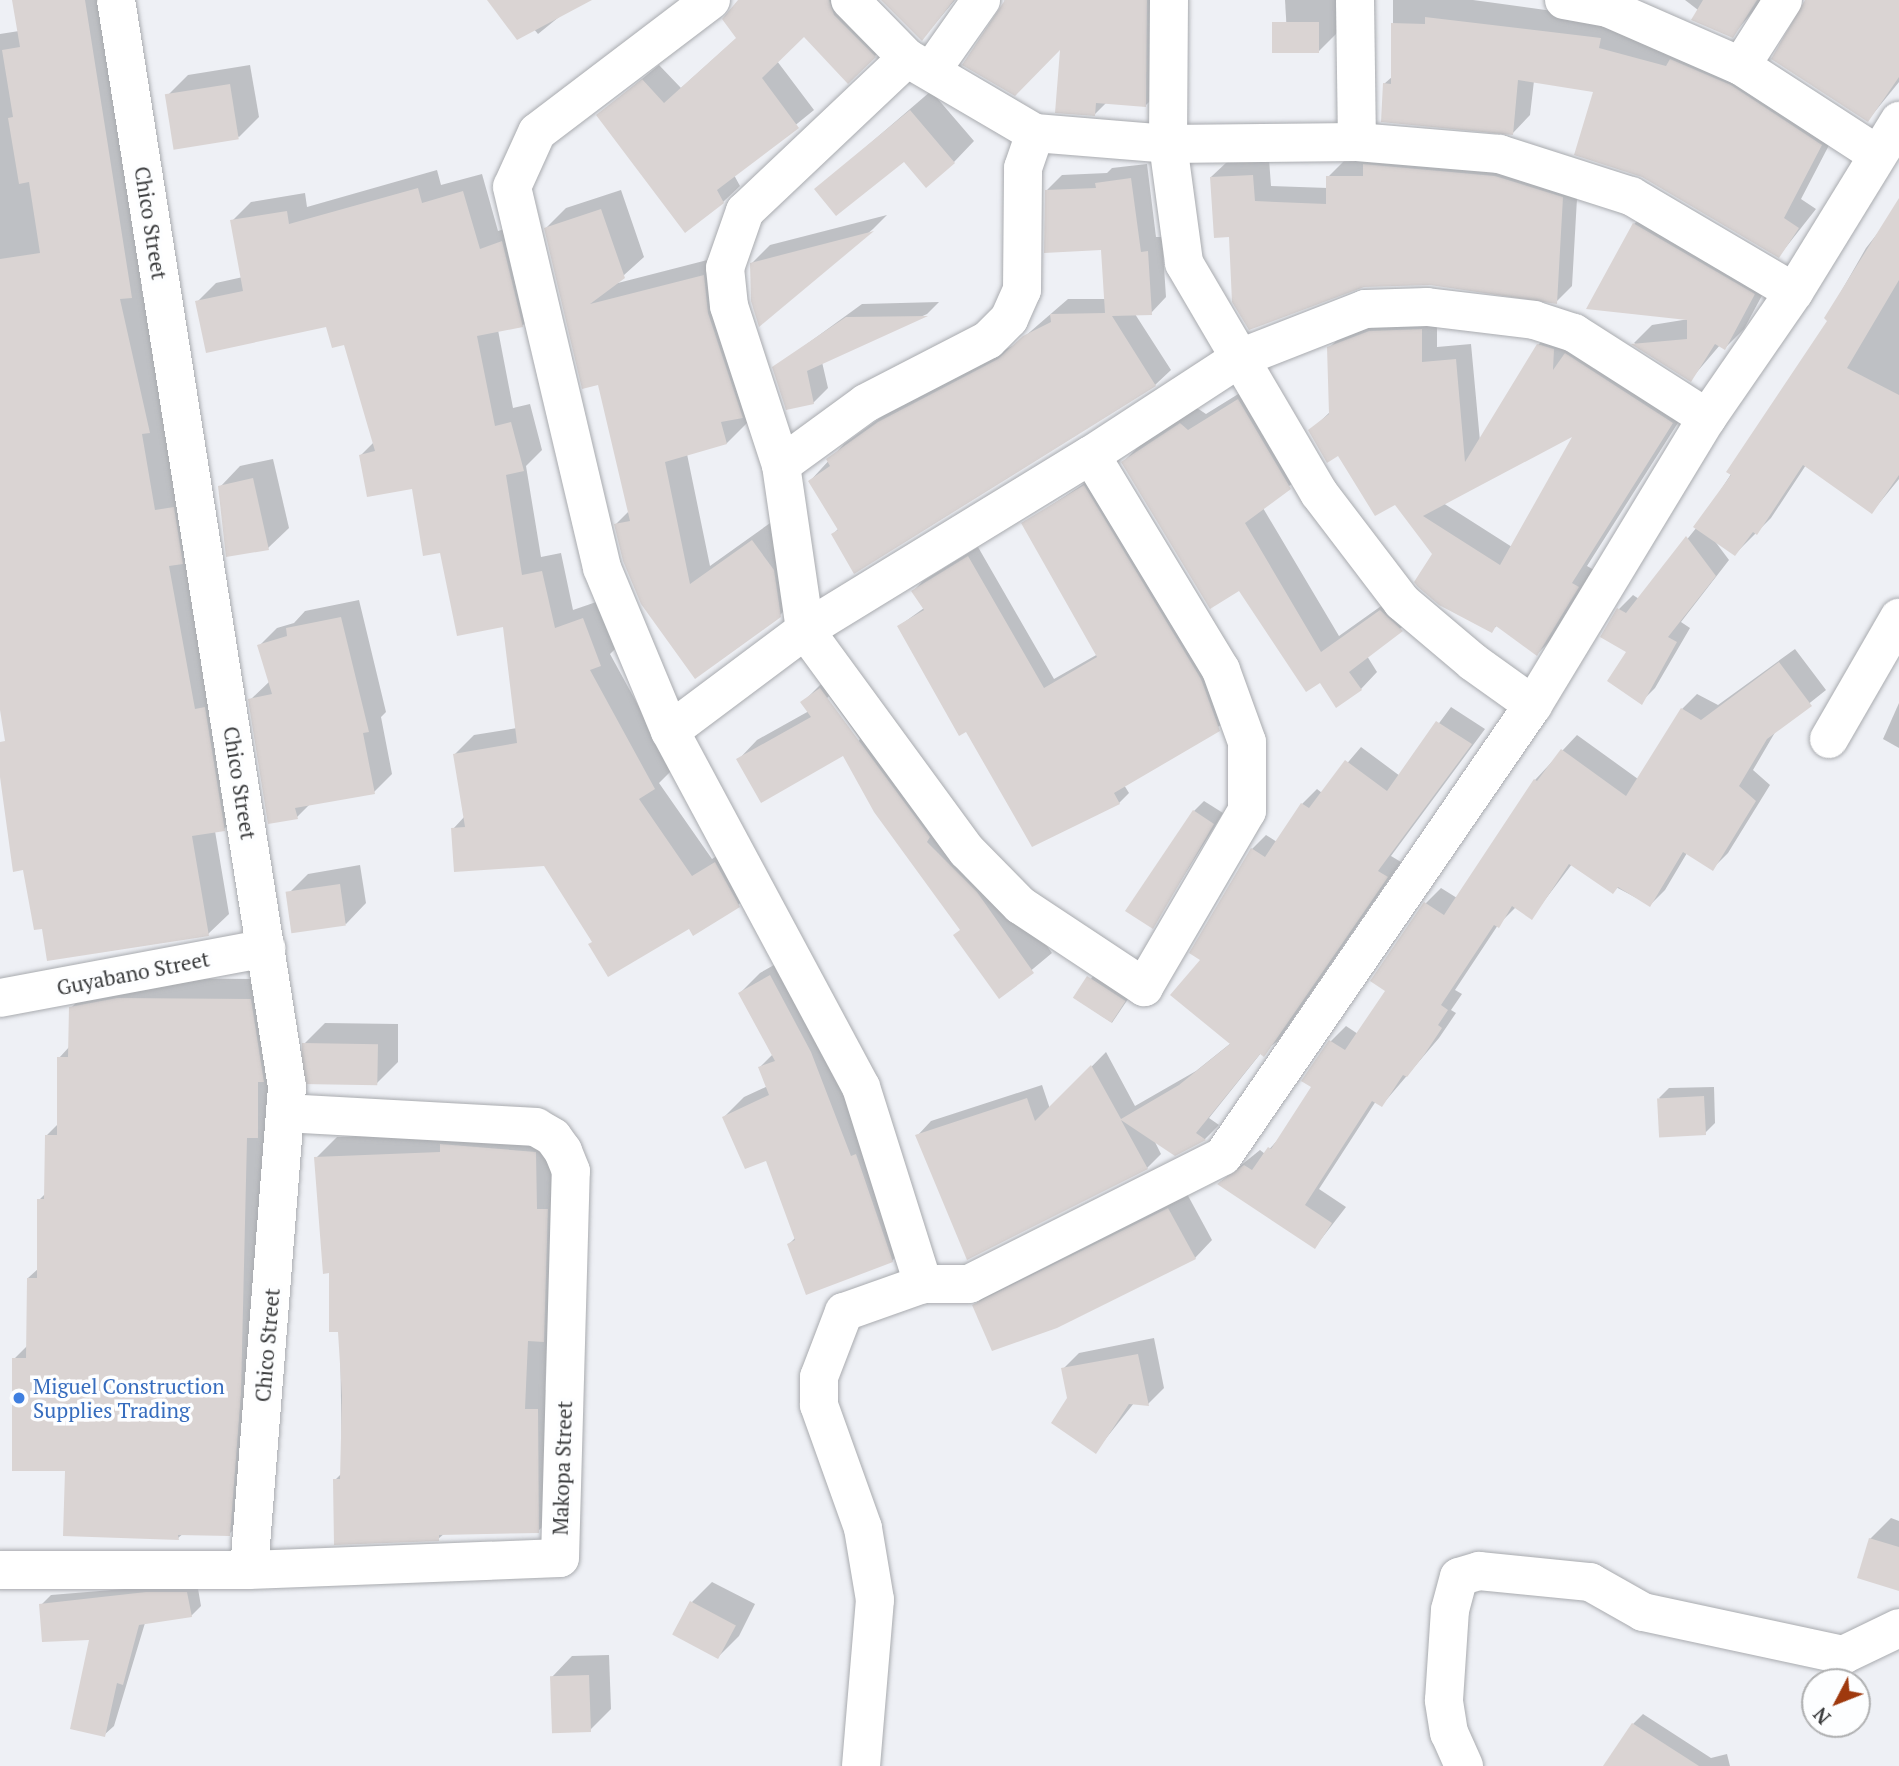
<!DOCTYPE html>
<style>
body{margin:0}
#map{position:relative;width:1899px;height:1766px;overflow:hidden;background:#eef0f5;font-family:"PT Serif",serif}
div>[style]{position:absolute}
.shadow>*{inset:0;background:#0003;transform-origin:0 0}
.building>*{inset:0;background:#dad4d3;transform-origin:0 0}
.roads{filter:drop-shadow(0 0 2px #a9abaf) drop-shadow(0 0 2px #a9abaf)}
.street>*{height:38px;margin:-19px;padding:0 19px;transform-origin:19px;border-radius:19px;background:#fff}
.dots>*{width:19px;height:19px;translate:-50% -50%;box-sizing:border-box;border:4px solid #fdfeff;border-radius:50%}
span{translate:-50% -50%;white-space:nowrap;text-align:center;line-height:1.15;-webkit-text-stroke:7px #fdfeff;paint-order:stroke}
.street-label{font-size:21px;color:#3a3b3c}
.shop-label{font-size:21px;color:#366cbe}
.left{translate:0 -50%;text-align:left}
.north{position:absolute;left:1801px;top:1668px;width:70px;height:70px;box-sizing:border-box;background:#fdfeff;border:2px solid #afb0b1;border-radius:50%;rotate:228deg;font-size:19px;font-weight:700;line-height:28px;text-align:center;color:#3a3b3c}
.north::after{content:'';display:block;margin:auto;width:24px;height:32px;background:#9f390e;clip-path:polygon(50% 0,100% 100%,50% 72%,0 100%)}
</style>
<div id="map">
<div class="shadow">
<div style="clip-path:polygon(14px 0,108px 0,151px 276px,141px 285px,244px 809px,224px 829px,215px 831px,229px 914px,208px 934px,26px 790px,0 695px,0 34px,19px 31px)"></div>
<div style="clip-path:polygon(510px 0,580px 0,538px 34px)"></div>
<div style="clip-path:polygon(765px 0,854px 0,891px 40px,875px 56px,804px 34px,777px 61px,814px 110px,734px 175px,740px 186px,723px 202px,598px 115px,659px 65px,681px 88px,738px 37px)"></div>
<div style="clip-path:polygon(883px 0,955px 0,922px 39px)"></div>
<div style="clip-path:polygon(1004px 0,1163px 0,1162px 89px,1146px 105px,1107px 102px,1095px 114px,1063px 45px)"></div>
<div style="clip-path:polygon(1285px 0,1337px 0,1337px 33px,1318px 52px,1288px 52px)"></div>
<div style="clip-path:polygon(1393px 0,1473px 0,1618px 20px,1839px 126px,1801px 199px,1816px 209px,1779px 256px,1643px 175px,1595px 91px,1534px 81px,1530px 115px,1512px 134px,1384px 84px,1393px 76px)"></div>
<div style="clip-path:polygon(1685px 0,1763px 0,1732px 36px)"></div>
<div style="clip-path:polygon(1806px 0,1899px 0,1899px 82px,1868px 120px)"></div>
<div style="clip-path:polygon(250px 65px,259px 117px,239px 137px,167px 96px,188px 75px)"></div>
<div style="clip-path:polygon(931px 91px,974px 141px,954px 162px,904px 159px,817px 189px)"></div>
<div style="clip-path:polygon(1381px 149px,1578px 181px,1572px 286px,1556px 302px,1231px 235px,1211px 177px,1228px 161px,1269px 159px,1271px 186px,1328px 188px,1328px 177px,1344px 161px)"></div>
<div style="clip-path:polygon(1147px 164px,1156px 237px,1162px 237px,1166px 297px,1151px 313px,1135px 314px,1171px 370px,1155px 385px,833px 534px,839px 528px,810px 481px,844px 444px,895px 407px,1016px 344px,1068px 299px,1106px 299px,1103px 248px,1046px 191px,1062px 175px,1107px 173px,1112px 168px)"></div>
<div style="clip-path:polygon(437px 170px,441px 185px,482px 174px,498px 231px,521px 224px,541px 307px,522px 326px,498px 330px,513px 408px,530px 404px,542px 450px,526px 466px,541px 557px,561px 553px,573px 610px,602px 600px,619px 645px,610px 654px,673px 769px,659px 783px,712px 859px,735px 844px,757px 887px,738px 905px,690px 927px,594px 941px,545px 864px,453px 829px,465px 816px,455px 754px,474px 735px,517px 728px,504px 624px,441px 551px,413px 487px,361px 455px,374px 442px,345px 343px,327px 325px,197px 302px,216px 283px,243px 277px,232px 221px,251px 202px,305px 193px,307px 207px)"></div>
<div style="clip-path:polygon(621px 190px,644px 257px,614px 284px,723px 256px,747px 423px,727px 443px,687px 454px,710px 566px,773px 521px,800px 595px,780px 615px,696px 676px,616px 524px,629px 511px,599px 382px,546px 228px,566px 208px)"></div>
<div style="clip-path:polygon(1654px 205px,1773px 275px,1744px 329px,1725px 348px,1720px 345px,1691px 379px,1634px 343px,1652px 325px,1689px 319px,1589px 307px,1634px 224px)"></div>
<div style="clip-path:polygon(1899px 206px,1899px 479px,1872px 512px,1806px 465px,1771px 518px,1735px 554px,1714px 540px,1729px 560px,1681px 622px,1690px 628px,1655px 688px,1641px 702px,1619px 609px,1633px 595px,1639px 599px,1697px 527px,1830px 320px,1826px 318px,1866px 248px)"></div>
<div style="clip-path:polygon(887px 215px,873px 229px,760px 324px,752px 263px,770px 245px)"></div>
<div style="clip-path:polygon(939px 302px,927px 314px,822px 362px,828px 388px,813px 403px,774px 368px,862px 304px)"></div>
<div style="clip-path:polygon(evenodd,1437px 314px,1437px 347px,1471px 344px,1480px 441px,1538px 345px,1554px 329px,1688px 407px,1587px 566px,1594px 570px,1553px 638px,1537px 654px,1498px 625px,1492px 630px,1395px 503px,1310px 431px,1331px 411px,1329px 348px,1345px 332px,1437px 314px,1577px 432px,1512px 547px,1443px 503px,1577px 432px)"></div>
<div style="clip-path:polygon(1256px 383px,1307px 471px,1263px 508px,1339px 636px,1398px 594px,1418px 614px,1367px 656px,1377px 672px,1361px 689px,1321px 681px,1123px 462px,1140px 445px,1197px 408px,1206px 414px)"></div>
<div style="clip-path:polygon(273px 459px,289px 528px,268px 548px,220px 487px,240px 466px)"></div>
<div style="clip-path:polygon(1094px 477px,1229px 720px,1124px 785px,1129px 793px,1119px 803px,966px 729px,899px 626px,924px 608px,913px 591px,923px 581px,978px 547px,1054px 679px,1098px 654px,1023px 524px)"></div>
<div style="clip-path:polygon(359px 600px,386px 712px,381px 717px,392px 774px,374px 792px,311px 803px,297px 817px,250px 700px,270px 681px,259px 646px,277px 628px,294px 623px,305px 611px)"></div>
<div style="clip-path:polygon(1795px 649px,1826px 690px,1777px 729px,1753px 770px,1770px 785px,1728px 853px,1713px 868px,1687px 853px,1665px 890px,1650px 905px,1572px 864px,1532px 917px,1516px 907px,1498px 925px,1455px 990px,1462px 994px,1451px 1010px,1456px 1013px,1439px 1038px,1382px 1105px,1376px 1101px,1319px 1189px,1346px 1207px,1315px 1247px,1219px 1183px,1260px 1150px,1265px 1154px,1282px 1135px,1314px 1087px,1304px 1080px,1331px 1041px,1346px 1026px,1358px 1034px,1387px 990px,1372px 981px,1426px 903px,1441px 888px,1457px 898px,1535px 780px,1577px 735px,1638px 779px,1682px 709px,1697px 694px,1718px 705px)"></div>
<div style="clip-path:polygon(evenodd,821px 684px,995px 873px,1052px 953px,999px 997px,962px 929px,844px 754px,738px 760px,757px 740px,809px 711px,802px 703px,821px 684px,829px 696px,860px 739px,858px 742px,826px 699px,829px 696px)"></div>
<div style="clip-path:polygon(1899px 703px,1899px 748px,1883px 739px)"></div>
<div style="clip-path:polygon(1451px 707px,1485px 729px,1391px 856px,1401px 862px,1278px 1041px,1261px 1053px,1209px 1118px,1219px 1125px,1205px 1139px,1175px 1154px,1154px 1140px,1161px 1154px,1147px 1168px,917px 1136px,931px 1121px,1042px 1085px,1050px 1109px,1106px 1052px,1135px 1106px,1196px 1071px,1231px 1043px,1203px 960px,1252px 849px,1266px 835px,1277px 842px,1302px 804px,1317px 789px,1322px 793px,1361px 747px,1400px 776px)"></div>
<div style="clip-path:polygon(1204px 801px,1223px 813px,1152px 927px,1194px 811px)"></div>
<div style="clip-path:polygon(360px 865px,366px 903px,346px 924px,288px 894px,308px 874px)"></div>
<div style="clip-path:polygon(790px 956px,912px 1240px,892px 1261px,789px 1244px,796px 1237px,767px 1158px,724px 1117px,744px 1097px,768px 1086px,760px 1067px,773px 1054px,740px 993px,760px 973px)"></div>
<div style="left:1099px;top:967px;width:42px;height:39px;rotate:34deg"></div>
<div style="clip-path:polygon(139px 978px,271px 979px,284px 1060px,250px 1514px,229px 1534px,184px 1533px,178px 1538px,66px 1469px,14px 1359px,28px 1345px,28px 1278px,39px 1268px,39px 1200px,46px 1193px,46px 1136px,58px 1124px,59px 1058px,70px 1046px,71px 1008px,91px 987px)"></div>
<div style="clip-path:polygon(325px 1023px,398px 1024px,398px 1062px,377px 1083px,304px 1044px)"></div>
<div style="clip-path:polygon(1714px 1087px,1715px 1123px,1705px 1133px,1659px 1098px,1669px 1088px)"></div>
<div style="clip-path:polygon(454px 1132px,556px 1132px,545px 1390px,557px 1389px,559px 1511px,538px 1531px,445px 1533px,438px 1539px,335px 1480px,342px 1473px,340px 1330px,316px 1158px,337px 1137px)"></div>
<div style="clip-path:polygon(1186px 1192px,1212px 1240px,1195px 1258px,974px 1306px,992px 1288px)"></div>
<div style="clip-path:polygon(1154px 1338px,1164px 1388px,1148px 1404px,1134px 1403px,1096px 1451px,1069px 1398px,1063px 1369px,1079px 1353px)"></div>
<div style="clip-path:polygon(1891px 1518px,1899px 1521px,1899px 1589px,1870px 1539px)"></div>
<div style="clip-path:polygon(712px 1582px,755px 1604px,739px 1636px,719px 1656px,692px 1602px)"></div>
<div style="clip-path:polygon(197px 1583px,201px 1606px,191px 1616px,145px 1623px,114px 1726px,104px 1735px,91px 1638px,41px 1605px,51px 1595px)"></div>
<div style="clip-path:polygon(609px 1655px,611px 1709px,590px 1730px,552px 1677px,572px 1656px)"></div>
<div style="clip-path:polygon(1643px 1714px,1711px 1758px,1727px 1754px,1730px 1766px,1630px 1766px,1633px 1724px)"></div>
</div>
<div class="building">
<div style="clip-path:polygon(12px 0,85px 0,132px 298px,120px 299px,150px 433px,142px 434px,155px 510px,174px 507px,183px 564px,169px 566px,195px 709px,205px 707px,225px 831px,192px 836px,209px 936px,47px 961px,42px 929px,34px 930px,23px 870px,13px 872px,0 777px,0 742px,5px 741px,0 710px,0 259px,40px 253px,29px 182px,19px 184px,8px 118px,13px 117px,2px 50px,20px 47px)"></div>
<div style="clip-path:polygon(487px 0,592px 0,517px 40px)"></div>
<div style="clip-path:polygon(738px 0,829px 0,834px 15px,876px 57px,848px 84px,804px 37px,762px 78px,799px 128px,717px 190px,724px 203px,685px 233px,596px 115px,642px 79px,664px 103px,736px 38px,722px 19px)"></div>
<div style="clip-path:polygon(881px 0,954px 0,922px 41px)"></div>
<div style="clip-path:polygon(1005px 0,1147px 0,1146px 107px,1096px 103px,1095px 116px,1055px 113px,1060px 50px,1015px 96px,962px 65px)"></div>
<div style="clip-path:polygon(1703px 0,1757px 0,1733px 38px,1691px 20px)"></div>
<div style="clip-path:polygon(1805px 0,1899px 0,1899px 77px,1868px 122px,1771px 59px)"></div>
<div style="clip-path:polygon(1425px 17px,1601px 38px,1599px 48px,1666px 66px,1670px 59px,1731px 85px,1822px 145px,1784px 218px,1799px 228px,1779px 258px,1642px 177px,1574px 155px,1593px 92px,1518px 80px,1513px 135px,1381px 122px,1383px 83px,1391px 84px,1391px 23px,1425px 24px)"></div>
<div style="left:1319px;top:22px;width:31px;height:47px;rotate:90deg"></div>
<div style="left:230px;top:84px;width:56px;height:66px;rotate:81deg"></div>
<div style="clip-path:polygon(910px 110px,955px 163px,926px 188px,904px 162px,836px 216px,814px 189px)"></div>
<div style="clip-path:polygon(1363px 164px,1495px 176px,1563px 197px,1557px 304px,1430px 285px,1364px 287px,1249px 330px,1232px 302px,1229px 237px,1214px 238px,1210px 177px,1253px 175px,1255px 201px,1326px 204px,1326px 176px,1363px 176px)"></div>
<div style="clip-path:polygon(1131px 178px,1141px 252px,1148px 251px,1152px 315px,1112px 316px,1156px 386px,854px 574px,831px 534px,838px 530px,808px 481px,830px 466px,826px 459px,878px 422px,998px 359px,1023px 336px,1051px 322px,1050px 314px,1105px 313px,1101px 250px,1044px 253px,1045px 190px,1096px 188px,1095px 183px)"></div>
<div style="clip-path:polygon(418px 188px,422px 203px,463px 191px,480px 249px,502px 241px,523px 327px,477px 336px,495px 426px,511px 422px,524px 471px,506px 475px,522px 575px,542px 571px,555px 628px,583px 618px,601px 666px,590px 670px,655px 789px,639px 799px,692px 876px,715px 862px,740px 907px,693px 936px,689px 929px,608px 977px,588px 944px,592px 942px,544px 866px,454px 872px,451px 828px,465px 827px,453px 754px,517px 743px,503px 627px,457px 636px,440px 553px,423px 556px,412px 489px,367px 497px,359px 455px,375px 451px,344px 345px,332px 348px,326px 327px,206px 353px,195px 301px,243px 291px,230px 220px,287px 211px,289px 224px)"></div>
<div style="clip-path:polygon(1899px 198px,1899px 280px,1847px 368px,1899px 395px,1899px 475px,1872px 514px,1803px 465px,1757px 535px,1753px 532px,1735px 556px,1693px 527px,1731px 475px,1726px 472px,1827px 321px,1824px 318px)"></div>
<div style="clip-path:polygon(601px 209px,625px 278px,590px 304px,704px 275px,708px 313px,743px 418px,721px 422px,727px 444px,665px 462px,690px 584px,752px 540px,774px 570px,781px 617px,695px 679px,641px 604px,623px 561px,614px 524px,630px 521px,598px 385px,582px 389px,544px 228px)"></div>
<div style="clip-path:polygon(1633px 223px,1755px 294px,1725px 350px,1715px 344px,1691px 382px,1631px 344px,1687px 339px,1687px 320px,1586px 309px)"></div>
<div style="clip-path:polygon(874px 231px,759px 327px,751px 301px,750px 263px)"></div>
<div style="clip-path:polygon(928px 316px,807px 371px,814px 404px,786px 410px,772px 367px,846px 317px)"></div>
<div style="clip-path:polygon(evenodd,1422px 329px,1422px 362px,1456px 359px,1465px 462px,1537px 344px,1554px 349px,1553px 370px,1565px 353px,1673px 423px,1572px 583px,1579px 587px,1537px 656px,1496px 626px,1492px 633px,1439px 605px,1418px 587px,1414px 582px,1432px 554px,1395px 505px,1375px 516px,1338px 456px,1327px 463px,1308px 430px,1329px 414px,1327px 347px,1369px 331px,1422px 329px,1572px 437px,1500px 565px,1423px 516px,1468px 492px,1572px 437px)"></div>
<div style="clip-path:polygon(1238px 399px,1291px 489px,1245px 523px,1321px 652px,1380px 610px,1403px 631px,1349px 672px,1362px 690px,1336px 708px,1320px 683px,1306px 692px,1239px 591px,1210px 609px,1121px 462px,1180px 423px,1188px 430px)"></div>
<div style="clip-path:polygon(253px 478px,269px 550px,226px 557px,218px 486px)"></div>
<div style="clip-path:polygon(1084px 485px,1201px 679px,1220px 731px,1114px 793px,1120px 804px,1032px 847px,966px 732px,959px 736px,897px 626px,924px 610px,911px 591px,968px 556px,1044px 688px,1097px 657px,1021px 523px)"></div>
<div style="clip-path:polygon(1686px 536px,1716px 576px,1668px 637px,1677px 642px,1642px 705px,1607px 681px,1626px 652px,1600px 637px,1617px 608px,1626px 613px)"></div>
<div style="clip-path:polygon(341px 617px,369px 732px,363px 733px,375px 794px,295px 808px,298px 819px,268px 824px,248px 699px,272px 694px,257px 645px,287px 636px,286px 628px)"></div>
<div style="clip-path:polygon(1779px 662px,1812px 706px,1767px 739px,1739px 786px,1756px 801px,1713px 871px,1683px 852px,1650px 907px,1618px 887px,1613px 894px,1569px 864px,1532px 920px,1512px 906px,1499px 928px,1494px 925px,1441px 1005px,1448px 1010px,1438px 1025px,1442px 1028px,1424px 1055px,1407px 1077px,1403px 1075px,1382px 1107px,1372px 1101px,1305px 1205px,1332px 1223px,1315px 1249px,1217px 1184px,1244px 1165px,1252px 1170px,1268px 1147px,1271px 1149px,1311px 1087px,1301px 1081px,1329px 1040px,1345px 1050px,1385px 991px,1370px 981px,1424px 902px,1444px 915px,1534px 779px,1537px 781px,1561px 749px,1626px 796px,1681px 708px,1701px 720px)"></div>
<div style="clip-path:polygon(820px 688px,930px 837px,927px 842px,977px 892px,1034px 973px,999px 999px,953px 935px,960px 930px,874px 812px,843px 756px,761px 803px,736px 759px,811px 717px,800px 702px)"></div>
<div style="clip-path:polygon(1436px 721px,1472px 744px,1378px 871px,1388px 877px,1264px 1057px,1260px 1054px,1196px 1133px,1206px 1140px,1175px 1156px,1121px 1120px,1148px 1169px,967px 1260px,915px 1135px,1027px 1098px,1035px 1121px,1091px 1065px,1121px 1119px,1179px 1085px,1230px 1044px,1170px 995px,1200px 960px,1189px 953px,1251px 848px,1265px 857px,1301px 803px,1309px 808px,1345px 760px,1387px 791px)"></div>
<div style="clip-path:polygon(1193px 810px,1214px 824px,1153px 929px,1125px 911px)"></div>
<div style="left:340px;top:884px;width:42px;height:55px;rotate:82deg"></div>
<div style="clip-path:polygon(770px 975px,811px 1052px,851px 1156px,856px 1154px,893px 1262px,806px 1295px,787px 1244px,795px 1240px,766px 1161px,745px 1169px,722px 1117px,769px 1095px,758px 1067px,775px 1061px,738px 993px)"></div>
<div style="left:1087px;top:976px;width:46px;height:26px;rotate:33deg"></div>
<div style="clip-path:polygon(117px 998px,251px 999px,264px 1082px,258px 1082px,258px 1138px,247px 1138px,241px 1393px,230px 1536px,178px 1535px,179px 1540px,63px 1536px,65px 1471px,12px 1471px,12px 1358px,26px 1358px,27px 1278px,37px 1278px,37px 1199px,44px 1199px,45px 1135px,57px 1135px,57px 1057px,68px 1057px,69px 1007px)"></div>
<div style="left:302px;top:1043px;width:76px;height:41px;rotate:1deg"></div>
<div style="left:1704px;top:1096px;width:39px;height:47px;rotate:87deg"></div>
<div style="clip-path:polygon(440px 1144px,536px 1152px,537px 1209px,548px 1209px,544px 1342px,528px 1341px,525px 1409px,538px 1409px,539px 1533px,439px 1535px,439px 1541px,334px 1545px,333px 1479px,340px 1479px,342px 1396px,338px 1332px,329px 1332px,329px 1273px,323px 1274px,314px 1157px,440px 1152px)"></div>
<div style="clip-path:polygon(1168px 1208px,1196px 1259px,1057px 1328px,992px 1351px,972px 1305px)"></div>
<div style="clip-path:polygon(1138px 1354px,1149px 1406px,1129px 1404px,1096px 1454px,1051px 1423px,1067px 1398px,1061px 1368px)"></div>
<div style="clip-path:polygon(1869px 1538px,1899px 1547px,1899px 1591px,1857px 1578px)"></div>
<div style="clip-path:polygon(146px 1592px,187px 1592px,192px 1617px,139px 1625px,123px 1685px,117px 1683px,105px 1737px,70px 1729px,89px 1640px,42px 1642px,39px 1604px)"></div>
<div style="left:690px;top:1601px;width:52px;height:38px;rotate:28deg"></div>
<div style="left:589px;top:1675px;width:57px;height:39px;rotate:88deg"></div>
<div style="clip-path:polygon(1632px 1723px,1699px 1766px,1603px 1766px)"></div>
</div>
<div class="roads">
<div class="street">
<div style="left:116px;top:0;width:1100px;rotate:81.06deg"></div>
<div style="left:287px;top:1087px;width:484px;rotate:94.5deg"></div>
<div style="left:711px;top:0;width:218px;rotate:142.8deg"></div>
<div style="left:537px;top:132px;width:60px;rotate:114.4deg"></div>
<div style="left:512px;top:187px;width:391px;rotate:76.7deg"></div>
<div style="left:602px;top:568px;width:177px;rotate:67.4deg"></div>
<div style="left:670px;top:731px;width:404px;rotate:61.8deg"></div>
<div style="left:861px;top:1087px;width:207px;rotate:72.5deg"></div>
<div style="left:923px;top:1284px;width:46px"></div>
<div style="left:969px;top:1284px;width:284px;rotate:-26.7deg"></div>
<div style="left:1223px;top:1156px;width:547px;rotate:-55.5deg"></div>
<div style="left:1533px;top:705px;width:336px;rotate:-58.8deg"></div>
<div style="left:1707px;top:418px;width:153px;rotate:-55.4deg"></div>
<div style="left:1794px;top:292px;width:201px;rotate:-58.4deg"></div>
<div style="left:850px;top:0;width:81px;rotate:45.5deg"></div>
<div style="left:907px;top:58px;width:148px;rotate:30.4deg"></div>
<div style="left:1035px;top:133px;width:133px;rotate:4.7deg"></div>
<div style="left:1168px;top:144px;width:189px;rotate:-0.6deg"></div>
<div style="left:1357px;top:142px;width:143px;rotate:4.8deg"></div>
<div style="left:1499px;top:154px;width:139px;rotate:17.7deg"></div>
<div style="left:1631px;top:196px;width:189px;rotate:30.5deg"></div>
<div style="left:1169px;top:0;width:144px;rotate:90.4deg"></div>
<div style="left:1168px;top:144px;width:120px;rotate:82.3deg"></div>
<div style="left:1184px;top:263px;width:267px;rotate:59.6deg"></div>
<div style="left:1319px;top:493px;width:137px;rotate:52.7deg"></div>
<div style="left:1402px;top:602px;width:93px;rotate:40.2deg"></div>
<div style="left:1473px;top:662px;width:74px;rotate:35.6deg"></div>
<div style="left:1355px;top:0;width:142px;rotate:89.2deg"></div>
<div style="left:1564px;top:0;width:45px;rotate:10.3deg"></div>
<div style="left:1608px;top:8px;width:145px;rotate:23.6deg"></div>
<div style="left:1741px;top:66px;width:163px;rotate:33deg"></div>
<div style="left:907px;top:58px;width:223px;rotate:136.6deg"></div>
<div style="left:745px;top:211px;width:60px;rotate:109.3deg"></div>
<div style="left:725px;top:268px;width:38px;rotate:84deg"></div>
<div style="left:729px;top:306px;width:167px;rotate:71.9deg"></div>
<div style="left:781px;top:465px;width:167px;rotate:81.7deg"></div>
<div style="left:805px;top:630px;width:274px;rotate:53.8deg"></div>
<div style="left:967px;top:851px;width:76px;rotate:45.5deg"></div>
<div style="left:1020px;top:905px;width:149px;rotate:33.5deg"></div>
<div style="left:1144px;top:987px;width:204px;rotate:-59.7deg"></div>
<div style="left:1247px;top:811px;width:69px;rotate:-90deg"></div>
<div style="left:1247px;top:742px;width:77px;rotate:-109.9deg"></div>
<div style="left:1221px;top:670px;width:251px;rotate:-121.2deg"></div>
<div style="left:1741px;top:66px;width:78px;rotate:-57.5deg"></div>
<div style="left:931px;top:71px;width:87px;rotate:-54.8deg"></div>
<div style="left:781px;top:465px;width:105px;rotate:-36.1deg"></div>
<div style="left:866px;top:403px;width:137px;rotate:-27.3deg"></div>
<div style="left:988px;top:340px;width:30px;rotate:-45deg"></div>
<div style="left:1009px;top:319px;width:32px;rotate:-66deg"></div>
<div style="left:1022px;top:290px;width:122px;rotate:-89.5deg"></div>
<div style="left:1023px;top:168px;width:37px;rotate:-71deg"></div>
<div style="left:670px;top:731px;width:169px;rotate:-36.8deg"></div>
<div style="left:805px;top:630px;width:335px;rotate:-31.5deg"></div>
<div style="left:1091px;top:455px;width:178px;rotate:-33.1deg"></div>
<div style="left:1240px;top:358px;width:134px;rotate:-21.4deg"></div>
<div style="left:1365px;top:309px;width:62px;rotate:-1.8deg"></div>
<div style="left:1427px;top:307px;width:108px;rotate:6.9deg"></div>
<div style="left:1534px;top:320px;width:42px;rotate:18deg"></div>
<div style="left:1574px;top:333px;width:158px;rotate:32.6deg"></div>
<div style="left:1829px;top:739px;width:140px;rotate:-60deg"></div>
<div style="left:0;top:998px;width:271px;rotate:-10.6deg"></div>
<div style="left:0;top:1570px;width:249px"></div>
<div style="left:249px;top:1570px;width:311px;rotate:-2.2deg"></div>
<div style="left:560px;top:1558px;width:387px;rotate:-88.4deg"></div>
<div style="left:571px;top:1171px;width:22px;rotate:-112deg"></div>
<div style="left:563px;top:1151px;width:17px;rotate:-126deg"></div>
<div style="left:553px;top:1137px;width:20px;rotate:-150deg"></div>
<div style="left:536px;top:1127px;width:251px;rotate:-176.8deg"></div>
<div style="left:861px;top:1766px;width:167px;rotate:-85.2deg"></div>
<div style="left:875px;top:1600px;width:73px;rotate:-99.5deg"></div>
<div style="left:863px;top:1528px;width:131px;rotate:-109.7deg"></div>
<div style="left:819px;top:1405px;width:28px;rotate:-90deg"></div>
<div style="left:819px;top:1377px;width:70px;rotate:-69deg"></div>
<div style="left:844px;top:1312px;width:84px;rotate:-19.5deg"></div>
<div style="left:1464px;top:1766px;width:36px;rotate:-114deg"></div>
<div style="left:1449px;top:1733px;width:33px;rotate:-99deg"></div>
<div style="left:1444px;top:1700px;width:90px;rotate:-86.2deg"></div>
<div style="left:1450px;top:1610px;width:34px;rotate:-75deg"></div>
<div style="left:1459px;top:1577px;width:21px;rotate:-17deg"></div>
<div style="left:1479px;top:1571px;width:112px;rotate:5.7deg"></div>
<div style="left:1590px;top:1582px;width:61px;rotate:29.5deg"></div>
<div style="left:1643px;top:1612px;width:205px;rotate:12.1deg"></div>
<div style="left:1843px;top:1655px;width:62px;rotate:-25.7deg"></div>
</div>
</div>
<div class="dots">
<div style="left:19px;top:1398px;background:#3f7fe0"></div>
</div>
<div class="street-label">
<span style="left:151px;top:223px;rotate:81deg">Chico Street</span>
<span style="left:240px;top:783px;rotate:81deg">Chico Street</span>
<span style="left:133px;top:973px;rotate:-11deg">Guyabano Street</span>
<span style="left:267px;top:1345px;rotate:-85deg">Chico Street</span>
<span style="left:562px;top:1468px;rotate:-88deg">Makopa Street</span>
</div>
<div class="shop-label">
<span class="left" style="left:33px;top:1398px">Miguel Construction<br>Supplies Trading</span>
</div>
<div class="north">N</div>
</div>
